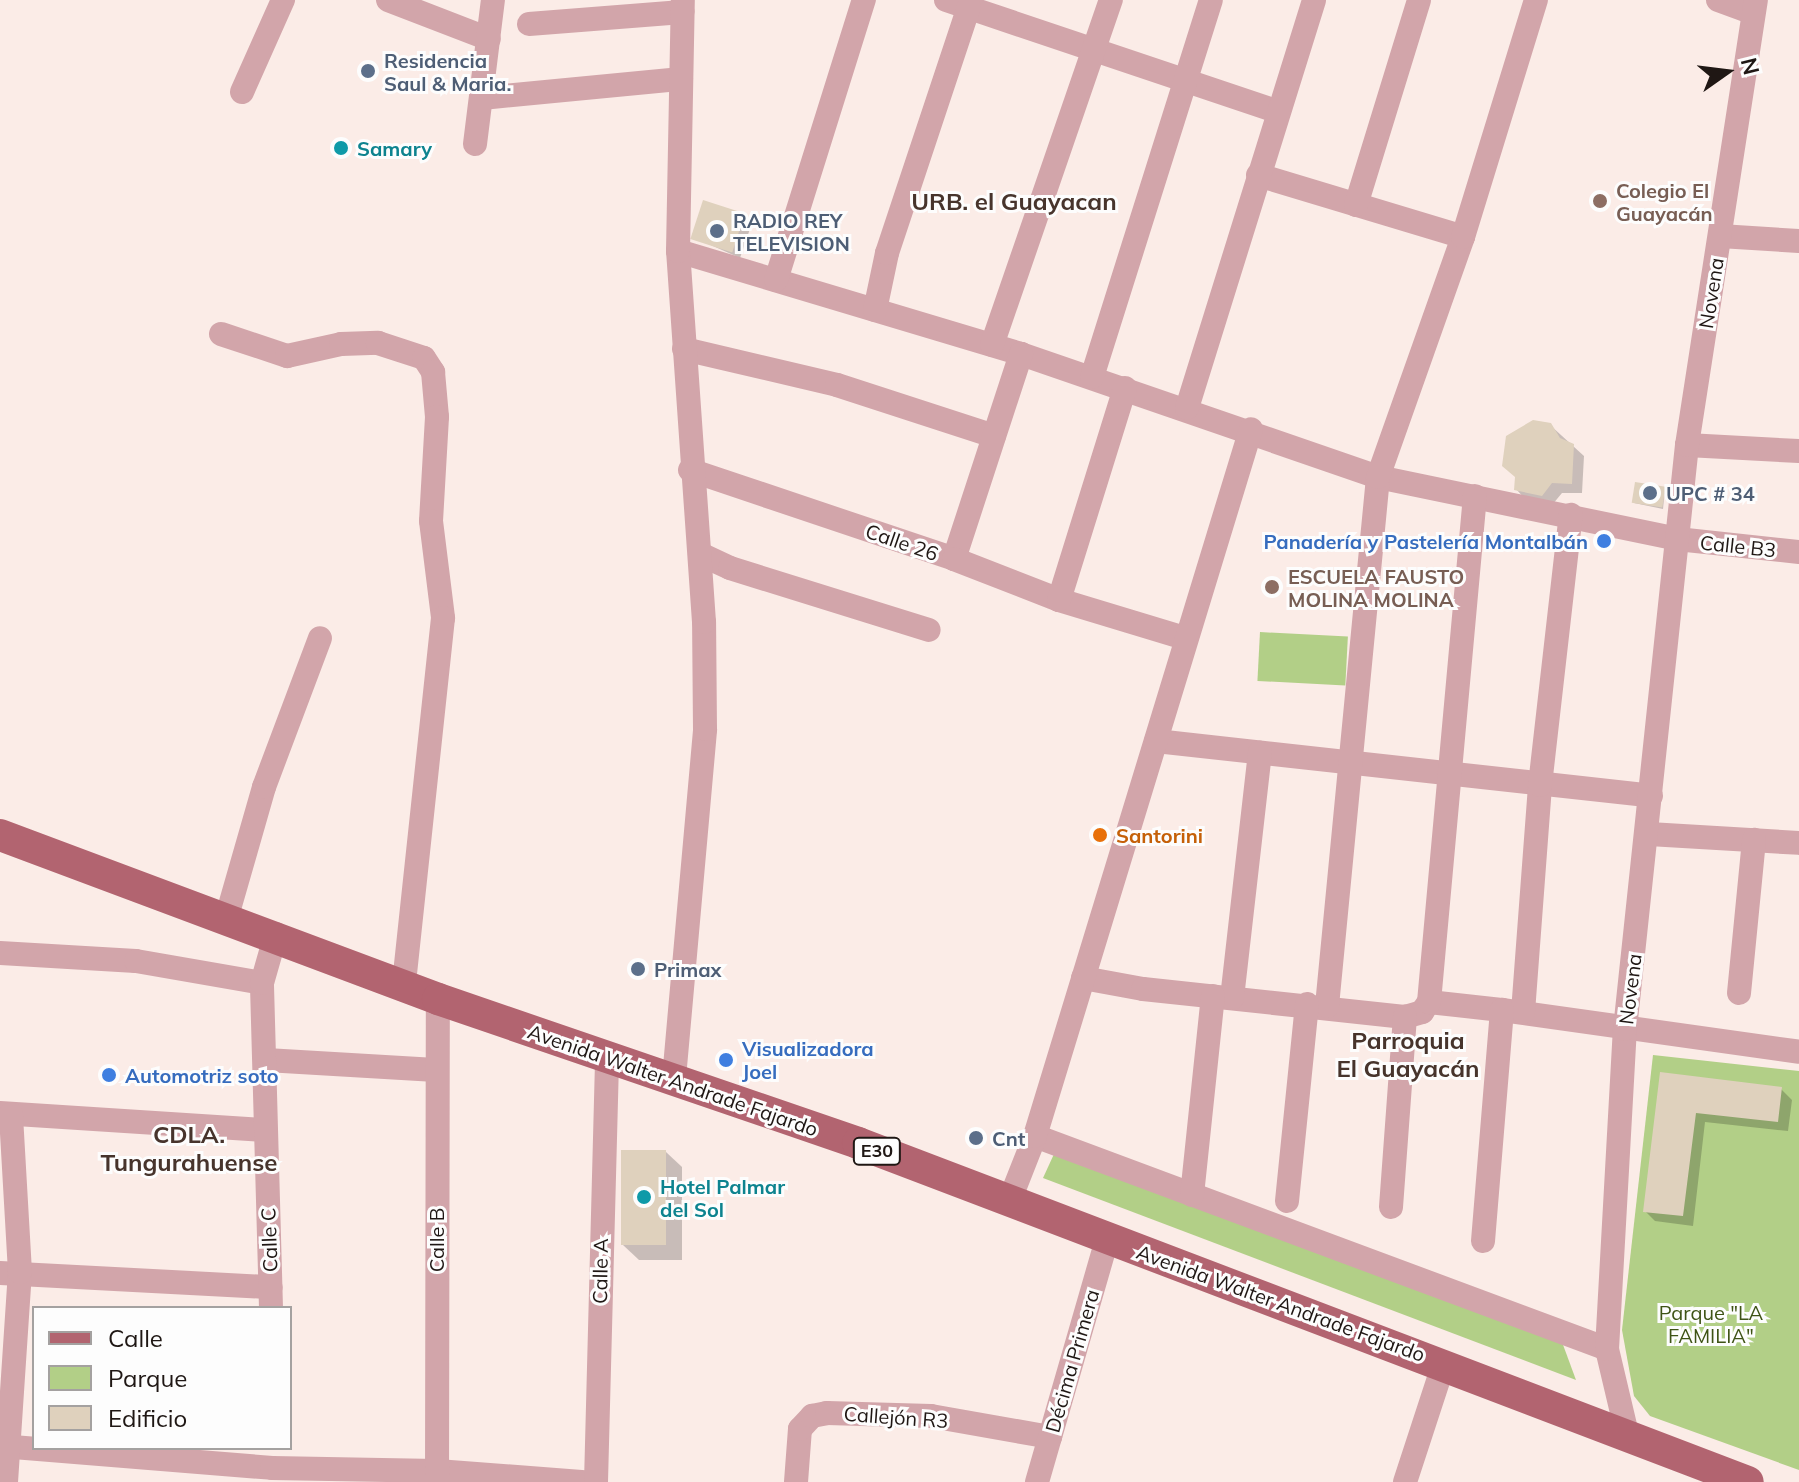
<!DOCTYPE html>
<meta charset="utf-8">
<style>
body{margin:0}
#map{position:relative;width:1799px;height:1482px;overflow:hidden;background:#fbece7;font-family:Mulish,sans-serif}
div>[style]{position:absolute}
.green>*{inset:0;background:#b2cf87;transform-origin:0 0}
.shadow>*{inset:0;background:#0003}
.building>*{inset:0;background:#dfd1bd;transform-origin:0 0}
.minor>*{height:24px;margin:-12px;padding:0 12px;transform-origin:12px;border-radius:12px;background:#d2a5aa}
.major>*{height:32px;margin:-16px;padding:0 16px;transform-origin:16px;border-radius:16px;background:#b26470}
.dots>*{width:22px;height:22px;translate:-50% -50%;box-sizing:border-box;border:4px solid #fdfdfd;border-radius:50%}
span{translate:-50% -50%;white-space:nowrap;text-align:center;line-height:1.15;-webkit-text-stroke:6px #fdfdfd;paint-order:stroke}
.shield-label span{padding:2px 6px;background:#fdfdfd;border:2px solid;border-radius:6px;-webkit-text-stroke-width:0}
.shield-label{font-size:18px;color:#1f1714;font-weight:700}
.service-label{font-size:20px;color:#4e5e75;font-weight:700}
.left{translate:0 -50%;text-align:left}
.culture-label{font-size:20px;color:#0d838f;font-weight:700}
.education-label{font-size:20px;color:#785e54;font-weight:700}
.street-label{font-size:20px;color:#1f1714}
.shop-label{font-size:20px;color:#366cbe;font-weight:700}
.right{translate:-100% -50%;text-align:right}
.food-label{font-size:20px;color:#c56008;font-weight:700}
.park-label{font-size:20px;color:#3e5315}
.quarter-label{font-size:24px;color:#47342c;font-weight:700}
.legend{position:absolute;left:32px;top:1306px;width:260px;height:144px;box-sizing:border-box;background:#fdfdfd;border:2px solid #a4a1a0;margin:0;padding:10px 14px;list-style:none;font-size:24px;color:#1f1714}
.legend li{display:flex;align-items:center;gap:16px;height:40px}
.legend b{width:40px;border:2px solid #a4a1a0}
.north{position:absolute;left:1687px;top:32px;width:80px;height:80px;-webkit-text-stroke:6px #fdfdfd;paint-order:stroke;rotate:76deg;font-size:22px;font-weight:700;line-height:32px;text-align:center;color:#1f1714}
.north::after{content:'';display:block;margin:auto;width:28px;height:36px;background:#1f1714;clip-path:polygon(50% 0,100% 100%,50% 72%,0 100%)}
</style>
<div id="map">
<div class="green">
<div style="left:1260px;top:632px;width:88px;height:49px;rotate:3deg"></div>
<div style="clip-path:polygon(1653px 1055px,1799px 1071px,1799px 1470px,1650px 1416px,1634px 1396px,1622px 1330px)"></div>
<div style="clip-path:polygon(1054px 1154px,1562px 1342px,1576px 1380px,1043px 1178px)"></div>
</div>
<div class="shadow">
<div style="clip-path:polygon(744px 215px,752px 223px,740px 258px,695px 238px)"></div>
<div style="clip-path:polygon(1550px 425px,1584px 456px,1582px 493px,1562px 493px,1552px 505px,1526px 500px,1516px 489px)"></div>
<div style="clip-path:polygon(1665px 489px,1663px 509px,1634px 503px)"></div>
<div style="clip-path:polygon(1662px 1075px,1781px 1089px,1792px 1100px,1788px 1131px,1705px 1122px,1693px 1226px,1655px 1221px,1645px 1211px)"></div>
<div style="clip-path:polygon(666px 1152px,682px 1167px,682px 1260px,639px 1260px,623px 1245px)"></div>
</div>
<div class="building">
<div style="left:703px;top:200px;width:44px;height:41px;rotate:18deg"></div>
<div style="clip-path:polygon(1533px 420px,1551px 423px,1560px 438px,1574px 444px,1572px 484px,1552px 483px,1542px 496px,1514px 490px,1515px 477px,1502px 466px,1506px 436px)"></div>
<div style="left:1635px;top:482px;width:31px;height:21px;rotate:9deg"></div>
<div style="clip-path:polygon(1660px 1072px,1782px 1087px,1778px 1122px,1696px 1113px,1683px 1216px,1643px 1212px)"></div>
<div style="left:621px;top:1150px;width:45px;height:95px"></div>
</div>
<div class="minor">
<div style="left:388px;top:0;width:108px;rotate:21.1deg"></div>
<div style="left:946px;top:0;width:348px;rotate:18.6deg"></div>
<div style="left:1718px;top:0;width:37px;rotate:20deg"></div>
<div style="left:529px;top:24px;width:154px;rotate:-4.5deg"></div>
<div style="left:242px;top:92px;width:101px;rotate:-66deg"></div>
<div style="left:482px;top:98px;width:200px;rotate:-5.5deg"></div>
<div style="left:475px;top:144px;width:145px;rotate:-82.9deg"></div>
<div style="left:1258px;top:175px;width:214px;rotate:16.8deg"></div>
<div style="left:1356px;top:205px;width:214px;rotate:-72.9deg"></div>
<div style="left:1720px;top:236px;width:79px;rotate:3.6deg"></div>
<div style="left:678px;top:251px;width:358px;rotate:16.7deg"></div>
<div style="left:1021px;top:354px;width:378px;rotate:19deg"></div>
<div style="left:1378px;top:477px;width:305px;rotate:11.7deg"></div>
<div style="left:1677px;top:539px;width:123px;rotate:6.1deg"></div>
<div style="left:776px;top:280px;width:294px;rotate:-72.6deg"></div>
<div style="left:875px;top:310px;width:58px;rotate:-78.1deg"></div>
<div style="left:887px;top:253px;width:259px;rotate:-71.6deg"></div>
<div style="left:221px;top:334px;width:70px;rotate:18.4deg"></div>
<div style="left:287px;top:356px;width:55px;rotate:-12.5deg"></div>
<div style="left:341px;top:344px;width:37px;rotate:-2deg"></div>
<div style="left:378px;top:343px;width:48px;rotate:18.1deg"></div>
<div style="left:424px;top:358px;width:17px;rotate:57deg"></div>
<div style="left:433px;top:372px;width:45px;rotate:84.9deg"></div>
<div style="left:437px;top:417px;width:104px;rotate:93.3deg"></div>
<div style="left:431px;top:521px;width:98px;rotate:82.9deg"></div>
<div style="left:443px;top:618px;width:369px;rotate:96.1deg"></div>
<div style="left:992px;top:345px;width:365px;rotate:-71deg"></div>
<div style="left:684px;top:349px;width:157px;rotate:13.2deg"></div>
<div style="left:837px;top:385px;width:165px;rotate:18deg"></div>
<div style="left:1092px;top:377px;width:395px;rotate:-72.5deg"></div>
<div style="left:1187px;top:408px;width:427px;rotate:-72.7deg"></div>
<div style="left:1687px;top:445px;width:112px;rotate:3.1deg"></div>
<div style="left:690px;top:470px;width:279px;rotate:18.6deg"></div>
<div style="left:954px;top:559px;width:216px;rotate:-71.9deg"></div>
<div style="left:700px;top:554px;width:33px;rotate:25deg"></div>
<div style="left:730px;top:568px;width:208px;rotate:17.3deg"></div>
<div style="left:954px;top:559px;width:113px;rotate:21.3deg"></div>
<div style="left:1059px;top:600px;width:132px;rotate:16.8deg"></div>
<div style="left:1059px;top:600px;width:222px;rotate:-72.7deg"></div>
<div style="left:1156px;top:741px;width:498px;rotate:6.3deg"></div>
<div style="left:1649px;top:834px;width:150px;rotate:3.4deg"></div>
<div style="left:227px;top:916px;width:134px;rotate:-74deg"></div>
<div style="left:264px;top:787px;width:159px;rotate:-69.4deg"></div>
<div style="left:0;top:953px;width:136px;rotate:3.4deg"></div>
<div style="left:136px;top:961px;width:128px;rotate:9.9deg"></div>
<div style="left:1083px;top:978px;width:61px;rotate:10.4deg"></div>
<div style="left:1143px;top:989px;width:263px;rotate:6.1deg"></div>
<div style="left:1405px;top:1017px;width:18px;rotate:-16deg"></div>
<div style="left:1422px;top:1012px;width:12px;rotate:-55deg"></div>
<div style="left:1429px;top:1002px;width:73px;rotate:6.3deg"></div>
<div style="left:1502px;top:1010px;width:300px;rotate:8deg"></div>
<div style="left:1739px;top:993px;width:154px;rotate:-84.4deg"></div>
<div style="left:1232px;top:998px;width:247px;rotate:-83.5deg"></div>
<div style="left:1429px;top:1002px;width:508px;rotate:-84.81deg"></div>
<div style="left:1327px;top:1006px;width:531px;rotate:-84.49deg"></div>
<div style="left:1378px;top:477px;width:255px;rotate:-70.5deg"></div>
<div style="left:1463px;top:237px;width:248px;rotate:-72.9deg"></div>
<div style="left:1523px;top:1012px;width:228px;rotate:-85.7deg"></div>
<div style="left:1540px;top:785px;width:272px;rotate:-83.5deg"></div>
<div style="left:266px;top:1060px;width:170px;rotate:3.4deg"></div>
<div style="left:674px;top:1078px;width:350px;rotate:-84.9deg"></div>
<div style="left:705px;top:729px;width:107px;rotate:-90.5deg"></div>
<div style="left:704px;top:622px;width:372px;rotate:-94deg"></div>
<div style="left:678px;top:251px;width:251px;rotate:-88.9deg"></div>
<div style="left:0;top:1113px;width:266px;rotate:3.7deg"></div>
<div style="left:1035px;top:1136px;width:610px;rotate:20.42deg"></div>
<div style="left:1192px;top:1195px;width:200px;rotate:-84deg"></div>
<div style="left:1287px;top:1201px;width:198px;rotate:-84.2deg"></div>
<div style="left:1009px;top:1202px;width:71px;rotate:-68.5deg"></div>
<div style="left:1035px;top:1136px;width:739px;rotate:-73.01deg"></div>
<div style="left:1391px;top:1207px;width:191px;rotate:-85.8deg"></div>
<div style="left:1483px;top:1241px;width:232px;rotate:-85.3deg"></div>
<div style="left:0;top:1273px;width:271px;rotate:3deg"></div>
<div style="left:271px;top:1308px;width:325px;rotate:-91.6deg"></div>
<div style="left:262px;top:983px;width:51px;rotate:-74.1deg"></div>
<div style="left:1628px;top:1438px;width:91px;rotate:-103.3deg"></div>
<div style="left:1607px;top:1349px;width:321px;rotate:-86.8deg"></div>
<div style="left:1625px;top:1029px;width:587px;rotate:-83.94deg"></div>
<div style="left:1687px;top:445px;width:450px;rotate:-81.2deg"></div>
<div style="left:0;top:1446px;width:273px;rotate:4.6deg"></div>
<div style="left:272px;top:1468px;width:165px;rotate:1deg"></div>
<div style="left:437px;top:1471px;width:148px;rotate:4.3deg"></div>
<div style="left:6px;top:1482px;width:210px;rotate:-86.2deg"></div>
<div style="left:20px;top:1272px;width:158px;rotate:-93.3deg"></div>
<div style="left:437px;top:1482px;width:483px;rotate:-89.9deg"></div>
<div style="left:596px;top:1482px;width:423px;rotate:-88.5deg"></div>
<div style="left:796px;top:1482px;width:53px;rotate:-85.7deg"></div>
<div style="left:800px;top:1429px;width:18px;rotate:-47deg"></div>
<div style="left:812px;top:1416px;width:15px;rotate:-11deg"></div>
<div style="left:827px;top:1413px;width:104px;rotate:1.7deg"></div>
<div style="left:931px;top:1416px;width:121px;rotate:10deg"></div>
<div style="left:1037px;top:1482px;width:253px;rotate:-73.9deg"></div>
<div style="left:1405px;top:1482px;width:125px;rotate:-71.9deg"></div>
</div>
<div class="major">
<div style="left:0;top:835px;width:468px;rotate:20.5deg"></div>
<div style="left:438px;top:999px;width:444px;rotate:18.9deg"></div>
<div style="left:858px;top:1143px;width:952px;rotate:20.85deg"></div>
</div>
<div class="dots">
<div style="left:368px;top:71px;background:#5c6f8a"></div>
<div style="left:341px;top:148px;background:#0f9aa8"></div>
<div style="left:1600px;top:201px;background:#8d6e63"></div>
<div style="left:717px;top:231px;background:#5c6f8a"></div>
<div style="left:1650px;top:493px;background:#5c6f8a"></div>
<div style="left:1604px;top:541px;background:#3f7fe0"></div>
<div style="left:1272px;top:587px;background:#8d6e63"></div>
<div style="left:1100px;top:835px;background:#e8710a"></div>
<div style="left:638px;top:969px;background:#5c6f8a"></div>
<div style="left:726px;top:1060px;background:#3f7fe0"></div>
<div style="left:109px;top:1075px;background:#3f7fe0"></div>
<div style="left:976px;top:1138px;background:#5c6f8a"></div>
<div style="left:644px;top:1197px;background:#0f9aa8"></div>
</div>
<div class="shield-label">
<span style="left:877px;top:1151px">E30</span>
</div>
<div class="service-label">
<span class="left" style="left:384px;top:72px">Residencia<br>Saul &amp; Maria.</span>
<span class="left" style="left:733px;top:232px">RADIO REY<br>TELEVISION</span>
<span class="left" style="left:1666px;top:493px">UPC # 34</span>
<span class="left" style="left:654px;top:969px">Primax</span>
<span class="left" style="left:992px;top:1138px">Cnt</span>
</div>
<div class="culture-label">
<span class="left" style="left:357px;top:148px">Samary</span>
<span class="left" style="left:660px;top:1198px">Hotel Palmar<br>del Sol</span>
</div>
<div class="education-label">
<span class="left" style="left:1616px;top:202px">Colegio El<br>Guayacán</span>
<span class="left" style="left:1288px;top:588px">ESCUELA FAUSTO<br>MOLINA MOLINA</span>
</div>
<div class="street-label">
<span style="left:1711px;top:293px;rotate:-81deg">Novena</span>
<span style="left:902px;top:542px;rotate:19deg">Calle 26</span>
<span style="left:1738px;top:546px;rotate:6deg">Calle B3</span>
<span style="left:1630px;top:989px;rotate:-83deg">Novena</span>
<span style="left:673px;top:1080px;rotate:19deg">Avenida Walter Andrade Fajardo</span>
<span style="left:269px;top:1240px;rotate:-92deg">Calle C</span>
<span style="left:436px;top:1240px;rotate:-90deg">Calle B</span>
<span style="left:600px;top:1271px;rotate:-89deg">Calle A</span>
<span style="left:1281px;top:1303px;rotate:20deg">Avenida Walter Andrade Fajardo</span>
<span style="left:1072px;top:1361px;rotate:-74deg">Décima Primera</span>
<span style="left:896px;top:1417px;rotate:4deg">Callejón R3</span>
</div>
<div class="shop-label">
<span class="right" style="left:1588px;top:541px">Panadería y Pastelería Montalbán</span>
<span class="left" style="left:742px;top:1060px">Visualizadora<br>Joel</span>
<span class="left" style="left:125px;top:1075px">Automotriz soto</span>
</div>
<div class="food-label">
<span class="left" style="left:1116px;top:835px">Santorini</span>
</div>
<div class="park-label">
<span style="left:1711px;top:1324px">Parque "LA<br>FAMILIA"</span>
</div>
<div class="quarter-label">
<span style="left:1014px;top:202px">URB. el Guayacan</span>
<span style="left:1408px;top:1055px">Parroquia<br>El Guayacán</span>
<span style="left:189px;top:1149px">CDLA.<br>Tungurahuense</span>
</div>
<ul class="legend">
<li><b style="height:10px;background:#b26470"></b>Calle</li>
<li><b style="height:22px;background:#b2cf87"></b>Parque</li>
<li><b style="height:22px;background:#dfd1bd"></b>Edificio</li>
</ul>
<div class="north">N</div>
</div>
